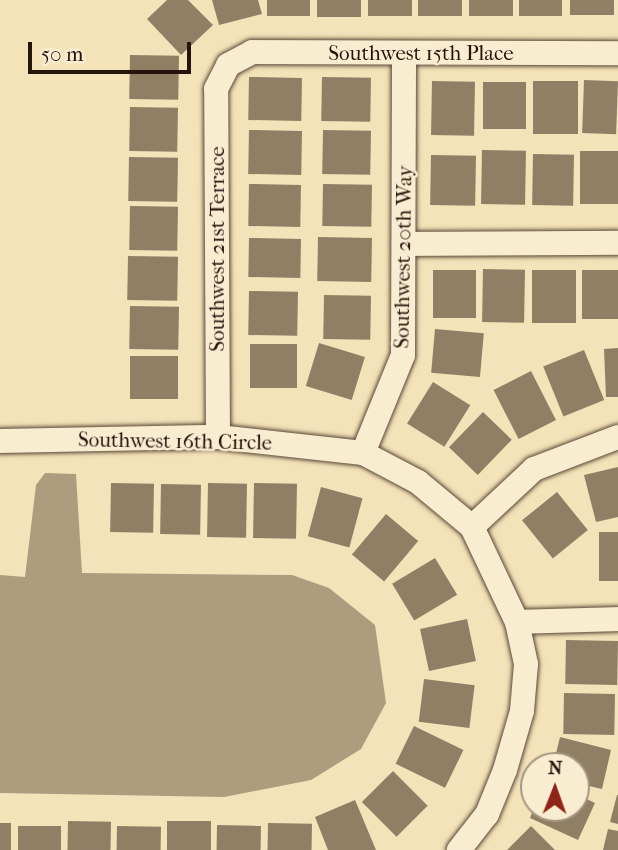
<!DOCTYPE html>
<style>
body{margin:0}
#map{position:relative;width:618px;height:850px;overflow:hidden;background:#f4e2b8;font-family:"IM FELL French Canon",serif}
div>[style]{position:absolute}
.water>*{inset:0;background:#ae9c7e}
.building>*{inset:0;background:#917f65;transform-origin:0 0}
.roads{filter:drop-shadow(0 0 2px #594837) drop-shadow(0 0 2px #594837)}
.minor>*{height:24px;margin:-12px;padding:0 12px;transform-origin:12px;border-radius:12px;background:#f8ecd1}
span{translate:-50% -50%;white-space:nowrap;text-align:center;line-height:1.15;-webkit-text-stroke:5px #f8ecd1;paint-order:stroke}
.street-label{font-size:21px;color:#25140c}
.north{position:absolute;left:520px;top:752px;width:70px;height:70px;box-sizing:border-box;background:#f8ecd1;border:2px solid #a49682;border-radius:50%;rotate:1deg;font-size:19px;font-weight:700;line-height:28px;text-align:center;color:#25140c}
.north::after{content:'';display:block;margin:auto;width:24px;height:32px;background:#8f2418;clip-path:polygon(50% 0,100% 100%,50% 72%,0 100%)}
.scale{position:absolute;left:28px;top:42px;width:163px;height:32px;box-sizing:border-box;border:4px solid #25140c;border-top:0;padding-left:9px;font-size:21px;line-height:24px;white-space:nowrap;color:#25140c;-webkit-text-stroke:5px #f8ecd1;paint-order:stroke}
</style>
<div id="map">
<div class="water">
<div style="clip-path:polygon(45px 473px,76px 474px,82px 573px,292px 575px,329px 588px,375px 625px,386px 703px,361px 749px,311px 780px,224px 797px,0 793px,0 575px,25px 577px,36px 485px)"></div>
</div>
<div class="building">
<div style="clip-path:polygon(167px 0,188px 0,213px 25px,181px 55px,147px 19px)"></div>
<div style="clip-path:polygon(212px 0,258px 0,262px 14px,219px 25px)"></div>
<div style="left:267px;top:0;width:43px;height:16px"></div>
<div style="left:317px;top:0;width:44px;height:17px"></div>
<div style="left:368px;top:0;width:44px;height:16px"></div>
<div style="left:418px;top:0;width:44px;height:16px"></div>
<div style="left:469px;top:0;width:44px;height:16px"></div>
<div style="left:519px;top:0;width:43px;height:16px"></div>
<div style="left:570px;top:0;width:44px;height:15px"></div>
<div style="left:130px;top:55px;width:49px;height:44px;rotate:1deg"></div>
<div style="left:249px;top:77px;width:53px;height:43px;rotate:1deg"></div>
<div style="left:322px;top:77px;width:49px;height:44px;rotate:1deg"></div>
<div style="left:584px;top:80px;width:34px;height:53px;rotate:2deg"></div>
<div style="left:432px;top:81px;width:43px;height:54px;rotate:1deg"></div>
<div style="left:533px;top:81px;width:45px;height:53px"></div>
<div style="left:483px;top:82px;width:43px;height:47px"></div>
<div style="left:130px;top:107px;width:48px;height:44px;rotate:1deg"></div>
<div style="left:249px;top:130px;width:53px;height:44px;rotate:1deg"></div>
<div style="left:323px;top:130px;width:48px;height:44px;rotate:1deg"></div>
<div style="left:482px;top:150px;width:44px;height:54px;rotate:1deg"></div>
<div style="left:580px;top:151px;width:38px;height:53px"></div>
<div style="left:533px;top:154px;width:41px;height:51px;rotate:1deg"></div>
<div style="left:431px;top:155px;width:45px;height:50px;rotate:1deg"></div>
<div style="left:129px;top:157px;width:49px;height:44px;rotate:1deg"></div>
<div style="left:249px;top:184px;width:52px;height:42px;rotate:1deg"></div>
<div style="left:323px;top:184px;width:49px;height:42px;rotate:1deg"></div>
<div style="left:130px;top:206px;width:48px;height:44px;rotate:1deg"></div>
<div style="left:318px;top:237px;width:54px;height:44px;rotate:1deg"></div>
<div style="left:249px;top:238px;width:52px;height:39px;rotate:1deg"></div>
<div style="left:128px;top:256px;width:50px;height:44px;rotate:1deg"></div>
<div style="left:483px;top:269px;width:42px;height:53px;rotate:1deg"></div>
<div style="left:433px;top:270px;width:43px;height:48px"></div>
<div style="left:532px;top:270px;width:44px;height:53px"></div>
<div style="left:582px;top:270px;width:36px;height:49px"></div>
<div style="left:249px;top:291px;width:49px;height:44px;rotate:1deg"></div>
<div style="left:324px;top:295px;width:47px;height:44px;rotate:1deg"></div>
<div style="left:130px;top:306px;width:49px;height:43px;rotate:1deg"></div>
<div style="left:435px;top:329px;width:49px;height:44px;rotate:5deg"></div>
<div style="left:319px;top:343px;width:48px;height:45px;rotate:17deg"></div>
<div style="left:250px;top:344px;width:47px;height:44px"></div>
<div style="clip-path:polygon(618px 348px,618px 397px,606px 397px,604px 349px)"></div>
<div style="left:584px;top:350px;width:54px;height:44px;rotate:68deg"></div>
<div style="left:130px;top:356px;width:48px;height:43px"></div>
<div style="left:531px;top:371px;width:55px;height:42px;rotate:63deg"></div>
<div style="left:433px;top:382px;width:44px;height:49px;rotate:32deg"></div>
<div style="left:483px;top:412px;width:40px;height:49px;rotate:44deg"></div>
<div style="clip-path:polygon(618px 467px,618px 517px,596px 522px,584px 475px)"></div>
<div style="left:111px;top:483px;width:43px;height:49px;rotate:1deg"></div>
<div style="left:208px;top:483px;width:39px;height:54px;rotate:1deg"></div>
<div style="left:254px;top:483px;width:43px;height:55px;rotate:1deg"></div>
<div style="left:161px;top:484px;width:40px;height:50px;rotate:1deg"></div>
<div style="left:321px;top:487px;width:43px;height:51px;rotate:15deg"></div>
<div style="left:557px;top:492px;width:49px;height:45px;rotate:51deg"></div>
<div style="left:386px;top:514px;width:42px;height:53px;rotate:40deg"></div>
<div style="left:599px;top:532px;width:19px;height:49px"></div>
<div style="left:435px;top:558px;width:43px;height:50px;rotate:59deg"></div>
<div style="left:467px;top:619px;width:43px;height:48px;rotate:78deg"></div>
<div style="left:566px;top:640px;width:52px;height:44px;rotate:1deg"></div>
<div style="left:424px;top:679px;width:51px;height:43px;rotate:7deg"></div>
<div style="left:564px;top:693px;width:51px;height:41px;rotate:1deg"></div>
<div style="left:414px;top:726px;width:55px;height:42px;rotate:26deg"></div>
<div style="clip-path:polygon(560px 737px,611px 750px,602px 789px,576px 783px,576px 766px,553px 766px)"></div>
<div style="left:393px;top:771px;width:49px;height:44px;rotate:45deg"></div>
<div style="clip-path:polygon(576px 794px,595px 803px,578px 840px,530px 818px,534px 808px,576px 808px)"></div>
<div style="clip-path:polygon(617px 795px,618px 795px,618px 824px,610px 822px)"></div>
<div style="clip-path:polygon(355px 800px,376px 850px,328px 850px,315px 817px)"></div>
<div style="left:68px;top:821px;width:43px;height:29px;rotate:1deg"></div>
<div style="left:167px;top:821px;width:44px;height:29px"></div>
<div style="left:0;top:823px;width:11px;height:27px"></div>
<div style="left:268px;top:823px;width:44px;height:27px;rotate:1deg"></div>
<div style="left:217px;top:825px;width:44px;height:25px;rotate:1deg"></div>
<div style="left:18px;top:826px;width:43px;height:24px"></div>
<div style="left:117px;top:826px;width:44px;height:24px;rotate:1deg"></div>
<div style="clip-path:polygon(531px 826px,555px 850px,507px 850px)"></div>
<div style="clip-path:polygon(608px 829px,618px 831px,618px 850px,603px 850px)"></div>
</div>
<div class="roads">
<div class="minor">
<div style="left:406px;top:244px;width:212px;rotate:-0.3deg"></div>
<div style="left:218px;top:437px;width:348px;rotate:-90.3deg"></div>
<div style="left:216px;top:89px;width:27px;rotate:-63deg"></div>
<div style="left:228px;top:65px;width:27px;rotate:-28deg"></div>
<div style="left:252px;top:52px;width:366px;rotate:0.2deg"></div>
<div style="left:0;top:441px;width:218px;rotate:-1.1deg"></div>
<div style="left:218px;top:437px;width:146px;rotate:6.3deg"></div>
<div style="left:363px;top:453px;width:62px;rotate:27.8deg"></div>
<div style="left:418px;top:482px;width:70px;rotate:39.8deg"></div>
<div style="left:472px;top:527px;width:105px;rotate:64.7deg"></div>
<div style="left:517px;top:622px;width:43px;rotate:77.9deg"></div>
<div style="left:526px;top:664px;width:47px;rotate:94.9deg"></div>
<div style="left:522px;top:711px;width:61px;rotate:106.1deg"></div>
<div style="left:505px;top:770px;width:48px;rotate:112.2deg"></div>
<div style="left:487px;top:814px;width:46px;rotate:127.9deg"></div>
<div style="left:363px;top:453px;width:106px;rotate:-67.8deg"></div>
<div style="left:403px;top:355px;width:301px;rotate:-89.8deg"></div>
<div style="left:472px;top:527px;width:85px;rotate:-43.1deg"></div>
<div style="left:534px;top:469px;width:90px;rotate:-20.9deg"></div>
<div style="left:517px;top:622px;width:101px;rotate:-1.7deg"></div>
</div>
</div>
<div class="street-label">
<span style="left:421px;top:53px">Southwest 15th Place</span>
<span style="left:217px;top:249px;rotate:-90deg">Southwest 21st Terrace</span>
<span style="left:403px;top:257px;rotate:-89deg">Southwest 20th Way</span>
<span style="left:175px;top:441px;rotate:1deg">Southwest 16th Circle</span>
</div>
<div class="north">N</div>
<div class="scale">50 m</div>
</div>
